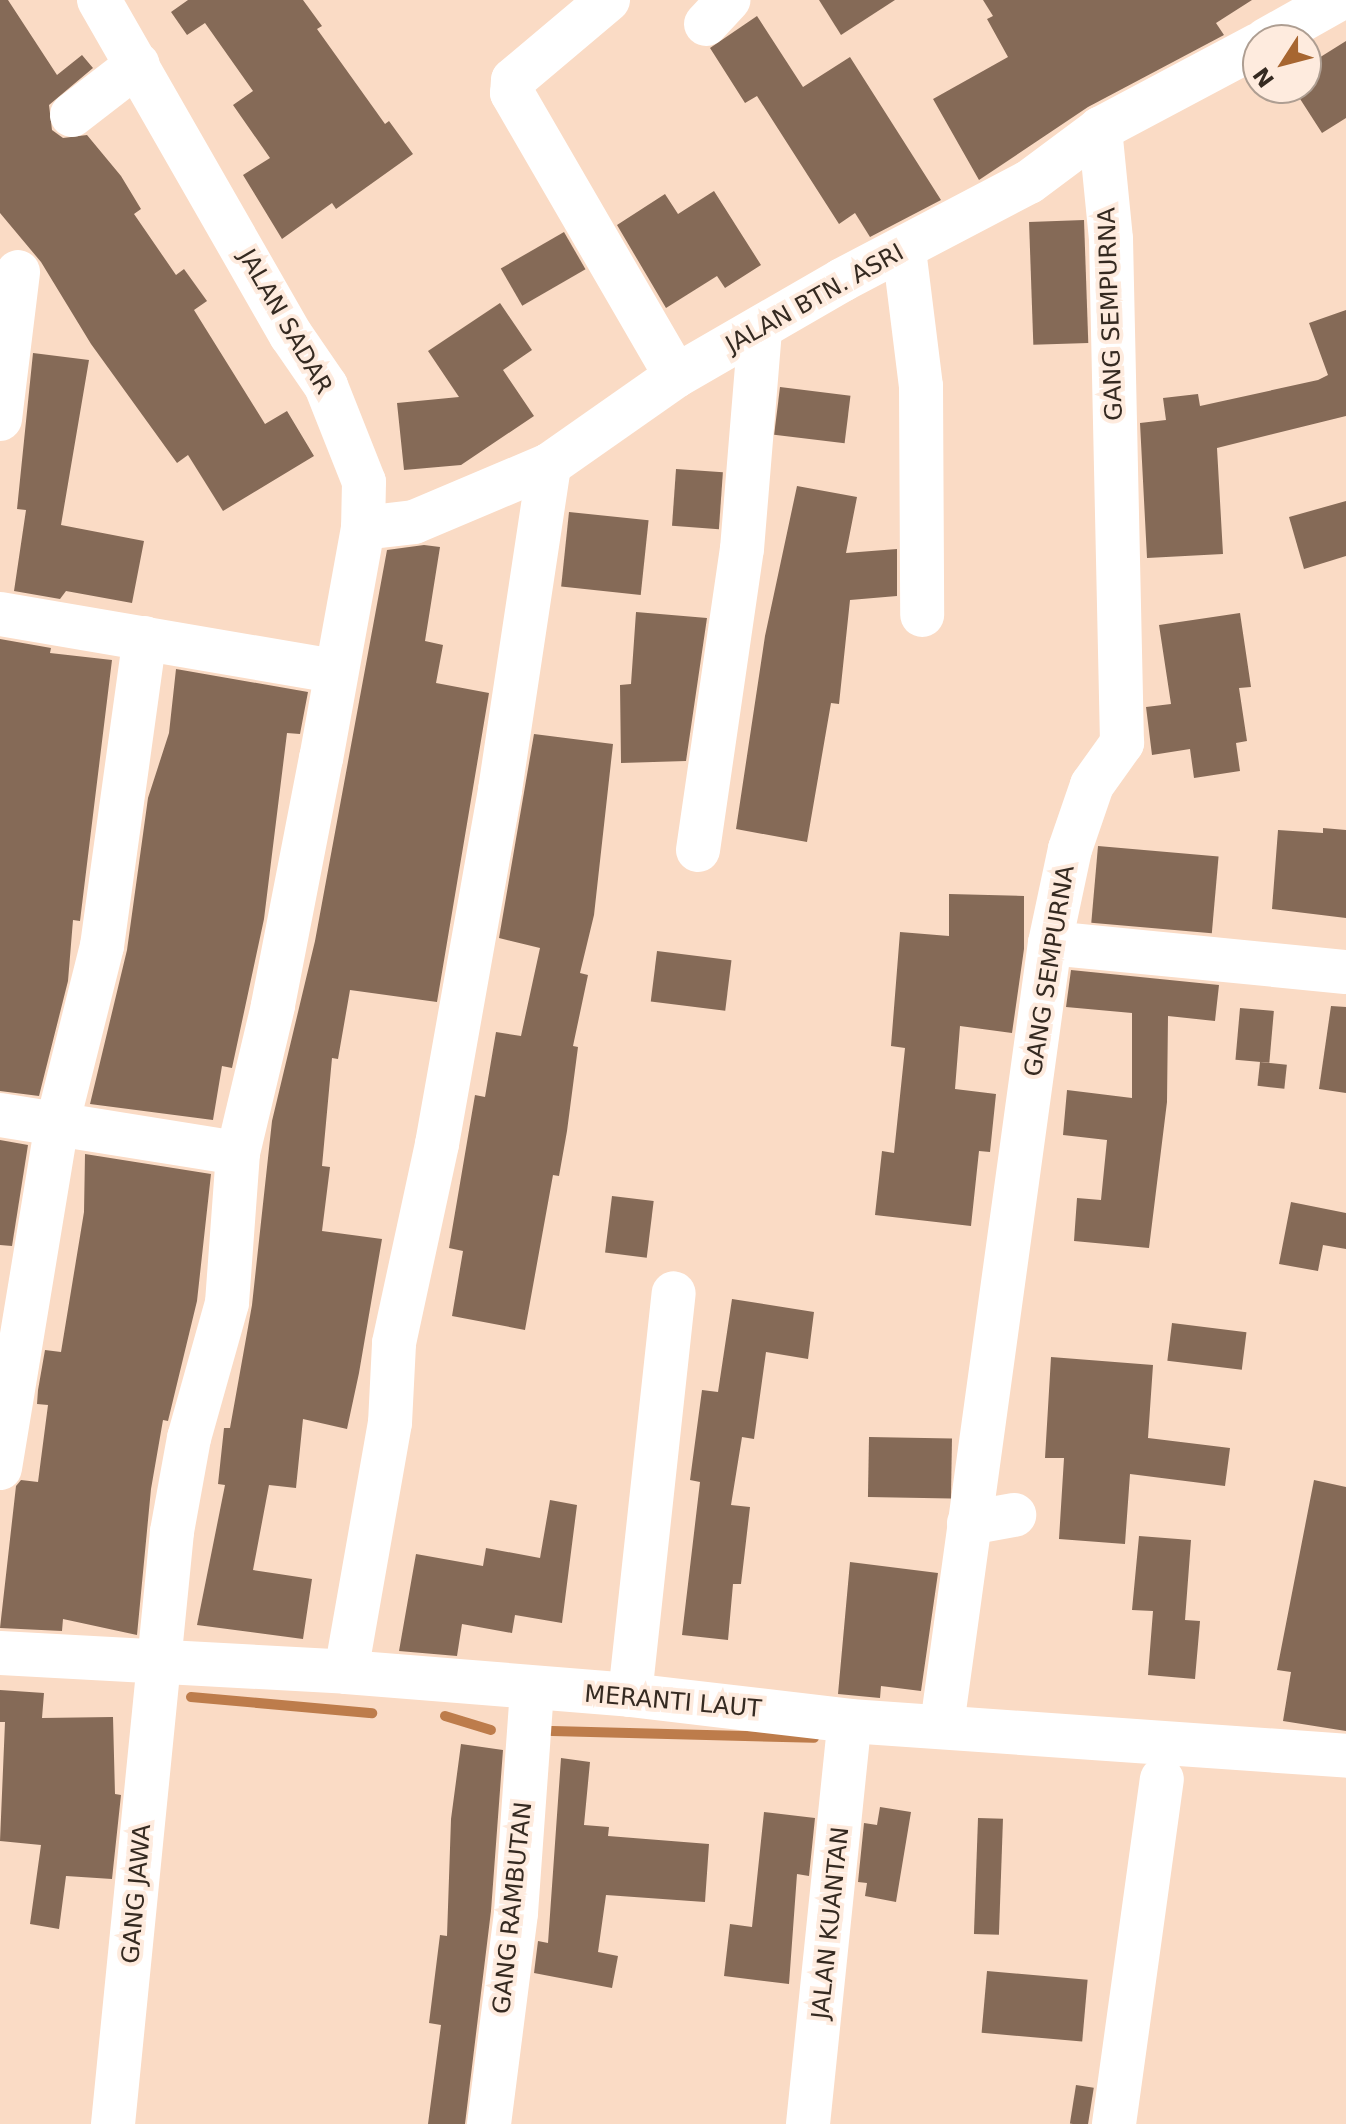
<!DOCTYPE html>
<style>
body{margin:0}
#map{position:relative;width:1346px;height:2124px;overflow:hidden;background:#fadbc5;font-family:"DejaVu Sans",sans-serif}
div>[style]{position:absolute}
.stream>*{height:10px;margin:-5px;padding:0 5px;transform-origin:5px;border-radius:5px;background:#bd7c4b}
.building>*{inset:0;background:#856a57;transform-origin:0 0}
.minor>*{height:44px;margin:-22px;padding:0 22px;transform-origin:22px;border-radius:22px;background:#fff}
span{translate:-50% -50%;white-space:nowrap;text-align:center;line-height:1.15;-webkit-text-stroke:8px #feebde;paint-order:stroke}
.street-label{font-size:24px;color:#352a21}
.north{position:absolute;left:1242px;top:24px;width:80px;height:80px;box-sizing:border-box;background:#feebde;border:2px solid #ae9e92;border-radius:50%;rotate:234deg;font-size:22px;font-weight:700;line-height:32px;text-align:center;color:#352a21}
.north::after{content:'';display:block;margin:auto;width:28px;height:36px;background:#a76631;clip-path:polygon(50% 0,100% 100%,50% 72%,0 100%)}
</style>
<div id="map">
<div class="stream">
<div style="left:191px;top:1697px;width:182px;rotate:5.1deg"></div>
<div style="left:445px;top:1716px;width:48px;rotate:16.9deg"></div>
<div style="left:552px;top:1731px;width:262px;rotate:1.5deg"></div>
</div>
<div class="building">
<div style="clip-path:polygon(0 0,8px 0,57px 75px,82px 55px,93px 68px,49px 105px,52px 130px,63px 138px,87px 135px,121px 176px,141px 209px,134px 214px,176px 275px,184px 269px,207px 301px,194px 310px,265px 424px,287px 411px,314px 456px,223px 511px,188px 455px,177px 463px,91px 344px,41px 262px,0 213px)"></div>
<div style="clip-path:polygon(188px 0,303px 0,322px 26px,317px 29px,385px 124px,389px 121px,413px 154px,336px 209px,332px 203px,282px 239px,243px 175px,270px 158px,233px 105px,253px 91px,205px 23px,187px 35px,171px 12px)"></div>
<div style="clip-path:polygon(819px 0,895px 0,841px 35px)"></div>
<div style="clip-path:polygon(983px 0,1252px 0,1216px 23px,1224px 35px,1088px 107px,979px 180px,933px 99px,1008px 57px,987px 19px,993px 16px)"></div>
<div style="clip-path:polygon(757px 16px,803px 87px,850px 57px,941px 200px,870px 237px,855px 213px,839px 224px,757px 96px,745px 103px,710px 48px)"></div>
<div style="clip-path:polygon(1346px 41px,1346px 118px,1322px 133px,1293px 88px,1306px 88px,1306px 66px)"></div>
<div style="clip-path:polygon(714px 191px,761px 265px,725px 288px,717px 276px,666px 308px,617px 225px,665px 194px,678px 214px)"></div>
<div style="left:1084px;top:220px;width:123px;height:55px;rotate:88deg"></div>
<div style="left:564px;top:232px;width:43px;height:73px;rotate:60deg"></div>
<div style="clip-path:polygon(500px 303px,532px 350px,503px 370px,534px 416px,461px 465px,404px 470px,397px 403px,459px 397px,428px 351px)"></div>
<div style="clip-path:polygon(1346px 310px,1346px 416px,1217px 448px,1223px 554px,1147px 558px,1140px 423px,1166px 420px,1163px 398px,1198px 394px,1200px 406px,1318px 380px,1328px 375px,1309px 323px)"></div>
<div style="clip-path:polygon(33px 353px,89px 360px,61px 525px,144px 541px,132px 603px,66px 591px,60px 599px,14px 591px,26px 510px,17px 509px)"></div>
<div style="left:780px;top:387px;width:71px;height:48px;rotate:7deg"></div>
<div style="left:676px;top:469px;width:47px;height:57px;rotate:4deg"></div>
<div style="clip-path:polygon(797px 486px,857px 497px,846px 553px,897px 549px,897px 596px,850px 600px,839px 704px,831px 703px,807px 842px,736px 829px,765px 636px)"></div>
<div style="clip-path:polygon(1346px 501px,1346px 556px,1304px 569px,1289px 517px)"></div>
<div style="left:569px;top:512px;width:80px;height:75px;rotate:6deg"></div>
<div style="clip-path:polygon(424px 545px,440px 547px,425px 641px,443px 645px,436px 683px,489px 693px,437px 1002px,350px 990px,338px 1059px,332px 1058px,322px 1166px,330px 1167px,322px 1231px,382px 1239px,359px 1373px,347px 1429px,303px 1419px,296px 1488px,269px 1485px,253px 1570px,312px 1579px,303px 1639px,197px 1625px,225px 1485px,218px 1484px,224px 1428px,230px 1428px,252px 1305px,272px 1121px,315px 941px,387px 550px)"></div>
<div style="clip-path:polygon(636px 612px,707px 618px,686px 761px,621px 763px,620px 685px,631px 684px)"></div>
<div style="clip-path:polygon(1240px 613px,1251px 687px,1239px 688px,1247px 741px,1236px 743px,1240px 771px,1194px 778px,1190px 749px,1152px 755px,1146px 707px,1171px 704px,1159px 625px)"></div>
<div style="clip-path:polygon(0 639px,51px 648px,50px 653px,112px 660px,80px 921px,73px 920px,68px 981px,39px 1096px,0 1091px)"></div>
<div style="clip-path:polygon(176px 669px,308px 692px,300px 734px,287px 733px,264px 919px,232px 1068px,222px 1066px,213px 1120px,90px 1104px,127px 950px,148px 798px,169px 733px)"></div>
<div style="clip-path:polygon(534px 734px,613px 744px,594px 915px,580px 973px,588px 975px,573px 1046px,578px 1047px,567px 1131px,559px 1176px,553px 1175px,525px 1330px,452px 1316px,463px 1251px,449px 1248px,475px 1095px,485px 1097px,496px 1032px,521px 1036px,540px 948px,499px 938px)"></div>
<div style="clip-path:polygon(1323px 828px,1346px 830px,1346px 918px,1272px 909px,1278px 830px,1323px 833px)"></div>
<div style="left:1098px;top:846px;width:121px;height:77px;rotate:5deg"></div>
<div style="clip-path:polygon(949px 894px,1024px 896px,1024px 949px,1012px 1033px,960px 1026px,955px 1089px,996px 1094px,990px 1152px,979px 1151px,971px 1226px,875px 1215px,882px 1151px,894px 1153px,905px 1048px,891px 1046px,900px 932px,949px 936px)"></div>
<div style="left:657px;top:951px;width:75px;height:51px;rotate:7deg"></div>
<div style="clip-path:polygon(1071px 970px,1219px 985px,1215px 1021px,1168px 1016px,1167px 1102px,1149px 1248px,1074px 1241px,1077px 1198px,1101px 1200px,1107px 1140px,1063px 1135px,1067px 1090px,1132px 1098px,1132px 1013px,1066px 1007px)"></div>
<div style="clip-path:polygon(1331px 1006px,1346px 1007px,1346px 1093px,1319px 1089px)"></div>
<div style="left:1240px;top:1008px;width:34px;height:52px;rotate:5deg"></div>
<div style="left:1260px;top:1062px;width:27px;height:24px;rotate:6deg"></div>
<div style="clip-path:polygon(0 1140px,28px 1145px,12px 1246px,0 1245px)"></div>
<div style="clip-path:polygon(85px 1154px,211px 1174px,197px 1301px,168px 1421px,163px 1420px,151px 1489px,137px 1635px,63px 1619px,62px 1631px,0 1628px,16px 1486px,21px 1480px,38px 1482px,48px 1405px,37px 1404px,38px 1390px,45px 1350px,61px 1352px,84px 1212px)"></div>
<div style="left:612px;top:1196px;width:42px;height:57px;rotate:7deg"></div>
<div style="clip-path:polygon(1291px 1202px,1346px 1213px,1346px 1249px,1323px 1245px,1318px 1271px,1279px 1264px)"></div>
<div style="clip-path:polygon(732px 1299px,814px 1312px,808px 1359px,766px 1352px,754px 1439px,742px 1437px,731px 1505px,750px 1507px,741px 1584px,733px 1584px,728px 1640px,682px 1635px,700px 1482px,690px 1480px,702px 1390px,718px 1392px)"></div>
<div style="left:1172px;top:1323px;width:75px;height:38px;rotate:7deg"></div>
<div style="clip-path:polygon(1051px 1357px,1153px 1365px,1148px 1438px,1230px 1448px,1225px 1486px,1130px 1474px,1125px 1544px,1059px 1539px,1064px 1458px,1045px 1458px)"></div>
<div style="left:869px;top:1437px;width:83px;height:60px;rotate:1deg"></div>
<div style="clip-path:polygon(1314px 1480px,1346px 1487px,1346px 1731px,1283px 1721px,1291px 1672px,1277px 1670px)"></div>
<div style="clip-path:polygon(550px 1500px,577px 1505px,562px 1623px,515px 1615px,512px 1633px,462px 1624px,457px 1656px,399px 1651px,416px 1554px,483px 1566px,486px 1548px,540px 1558px)"></div>
<div style="clip-path:polygon(1139px 1536px,1191px 1540px,1185px 1620px,1200px 1621px,1195px 1679px,1148px 1675px,1153px 1611px,1132px 1610px)"></div>
<div style="clip-path:polygon(850px 1562px,938px 1573px,921px 1691px,881px 1686px,880px 1698px,838px 1694px)"></div>
<div style="clip-path:polygon(0 1690px,44px 1693px,42px 1718px,113px 1717px,115px 1794px,121px 1795px,112px 1879px,66px 1876px,59px 1929px,30px 1924px,41px 1845px,0 1841px,5px 1722px,0 1722px)"></div>
<div style="clip-path:polygon(461px 1744px,503px 1750px,491px 1911px,465px 2124px,428px 2124px,441px 2025px,429px 2023px,440px 1935px,447px 1936px,451px 1819px)"></div>
<div style="clip-path:polygon(561px 1758px,590px 1762px,584px 1825px,609px 1827px,608px 1836px,709px 1844px,705px 1902px,606px 1895px,598px 1952px,618px 1956px,612px 1988px,534px 1973px,538px 1941px,548px 1943px)"></div>
<div style="clip-path:polygon(880px 1807px,911px 1812px,896px 1902px,865px 1896px,867px 1883px,858px 1882px,864px 1823px,877px 1825px)"></div>
<div style="clip-path:polygon(764px 1812px,815px 1818px,809px 1876px,797px 1874px,789px 1984px,724px 1976px,730px 1924px,752px 1927px)"></div>
<div style="left:978px;top:1818px;width:25px;height:116px;rotate:2deg"></div>
<div style="left:987px;top:1971px;width:101px;height:62px;rotate:5deg"></div>
<div style="left:1076px;top:2085px;width:18px;height:39px;rotate:9deg"></div>
</div>
<div class="minor">
<div style="left:99px;top:0;width:386px;rotate:60.2deg"></div>
<div style="left:291px;top:335px;width:62px;rotate:55.5deg"></div>
<div style="left:326px;top:386px;width:103px;rotate:68.4deg"></div>
<div style="left:364px;top:482px;width:46px;rotate:91.2deg"></div>
<div style="left:363px;top:528px;width:234px;rotate:100.3deg"></div>
<div style="left:321px;top:758px;width:253px;rotate:101deg"></div>
<div style="left:273px;top:1006px;width:151px;rotate:103.4deg"></div>
<div style="left:238px;top:1153px;width:150px;rotate:94.2deg"></div>
<div style="left:227px;top:1303px;width:140px;rotate:105.7deg"></div>
<div style="left:189px;top:1438px;width:96px;rotate:100.3deg"></div>
<div style="left:172px;top:1532px;width:595px;rotate:95.69deg"></div>
<div style="left:608px;top:0;width:124px;rotate:139.9deg"></div>
<div style="left:513px;top:80px;width:13px;rotate:94deg"></div>
<div style="left:512px;top:93px;width:327px;rotate:59.9deg"></div>
<div style="left:706px;top:24px;width:33px;rotate:-47deg"></div>
<div style="left:1266px;top:40px;width:81px;rotate:-29.4deg"></div>
<div style="left:72px;top:115px;width:83px;rotate:-37.7deg"></div>
<div style="left:904px;top:250px;width:137px;rotate:82.9deg"></div>
<div style="left:921px;top:386px;width:229px;rotate:89.7deg"></div>
<div style="left:0;top:419px;width:148px;rotate:-83deg"></div>
<div style="left:363px;top:528px;width:51px;rotate:-6.7deg"></div>
<div style="left:414px;top:522px;width:147px;rotate:-22.9deg"></div>
<div style="left:549px;top:465px;width:155px;rotate:-35deg"></div>
<div style="left:676px;top:376px;width:192px;rotate:-30deg"></div>
<div style="left:842px;top:280px;width:211px;rotate:-27.7deg"></div>
<div style="left:1029px;top:182px;width:89px;rotate:-36.7deg"></div>
<div style="left:1100px;top:129px;width:179px;rotate:-28deg"></div>
<div style="left:0;top:614px;width:340px;rotate:9.7deg"></div>
<div style="left:698px;top:850px;width:304px;rotate:-81.7deg"></div>
<div style="left:742px;top:549px;width:219px;rotate:-85.3deg"></div>
<div style="left:1050px;top:943px;width:297px;rotate:5.6deg"></div>
<div style="left:0;top:1115px;width:241px;rotate:9.1deg"></div>
<div style="left:0;top:1468px;width:348px;rotate:-80.6deg"></div>
<div style="left:57px;top:1125px;width:185px;rotate:-75.9deg"></div>
<div style="left:102px;top:946px;width:311px;rotate:-82.1deg"></div>
<div style="left:969px;top:1523px;width:46px;rotate:-10.1deg"></div>
<div style="left:0;top:1653px;width:347px;rotate:3.1deg"></div>
<div style="left:346px;top:1672px;width:285px;rotate:4.6deg"></div>
<div style="left:630px;top:1695px;width:222px;rotate:6.7deg"></div>
<div style="left:850px;top:1721px;width:497px;rotate:4deg"></div>
<div style="left:346px;top:1672px;width:253px;rotate:-80deg"></div>
<div style="left:390px;top:1423px;width:80px;rotate:-87.1deg"></div>
<div style="left:394px;top:1343px;width:204px;rotate:-77.8deg"></div>
<div style="left:437px;top:1144px;width:360px;rotate:-79.9deg"></div>
<div style="left:500px;top:790px;width:329px;rotate:-81.4deg"></div>
<div style="left:630px;top:1695px;width:404px;rotate:-83.8deg"></div>
<div style="left:942px;top:1725px;width:789px;rotate:-82.14deg"></div>
<div style="left:1050px;top:943px;width:96px;rotate:-78deg"></div>
<div style="left:1070px;top:849px;width:68px;rotate:-71deg"></div>
<div style="left:1092px;top:785px;width:52px;rotate:-54.5deg"></div>
<div style="left:1122px;top:743px;width:504px;rotate:-91.25deg"></div>
<div style="left:1111px;top:239px;width:111px;rotate:-95.7deg"></div>
<div style="left:489px;top:2124px;width:213px;rotate:-82.7deg"></div>
<div style="left:516px;top:1913px;width:223px;rotate:-85.9deg"></div>
<div style="left:808px;top:2124px;width:405px;rotate:-84.1deg"></div>
<div style="left:1114px;top:2124px;width:348px;rotate:-82.1deg"></div>
</div>
<div class="street-label">
<span style="left:815px;top:299px;rotate:-29deg">JALAN BTN. ASRI</span>
<span style="left:1111px;top:314px;rotate:-92deg">GANG SEMPURNA</span>
<span style="left:285px;top:322px;rotate:60deg">JALAN SADAR</span>
<span style="left:1050px;top:971px;rotate:-81deg">GANG SEMPURNA</span>
<span style="left:673px;top:1702px;rotate:5deg">MERANTI LAUT</span>
<span style="left:137px;top:1894px;rotate:-85deg">GANG JAWA</span>
<span style="left:513px;top:1908px;rotate:-84deg">GANG RAMBUTAN</span>
<span style="left:831px;top:1923px;rotate:-84deg">JALAN KUANTAN</span>
</div>
<div class="north">N</div>
</div>
